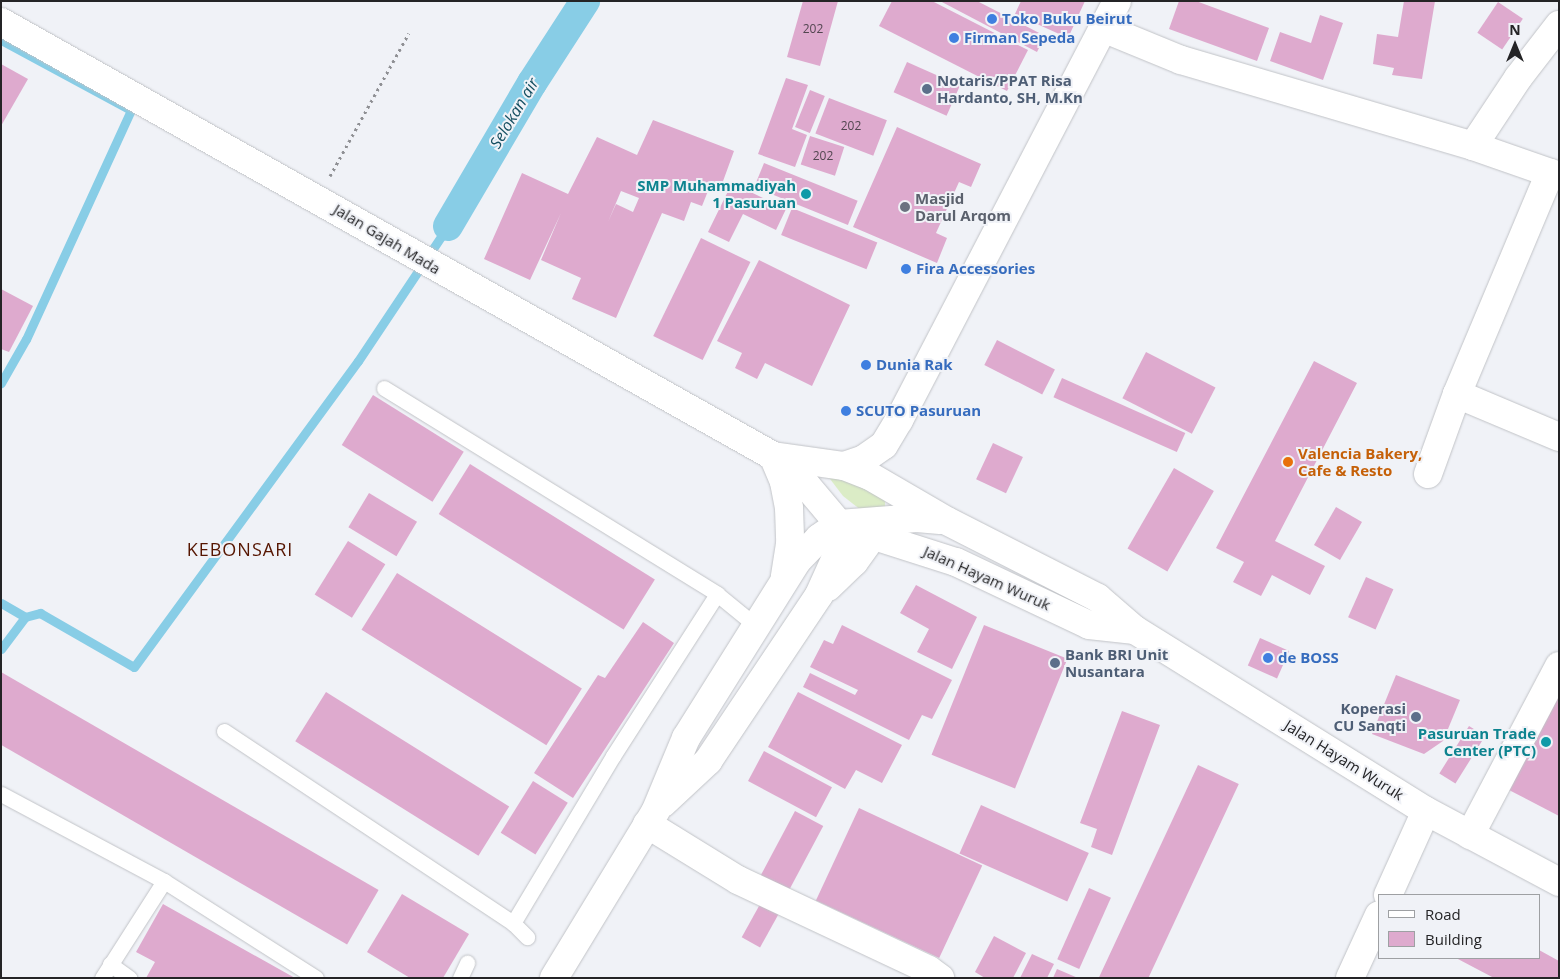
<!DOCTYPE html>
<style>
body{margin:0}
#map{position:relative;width:1560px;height:979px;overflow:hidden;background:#f0f2f7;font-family:"Open Sans",sans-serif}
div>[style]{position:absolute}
.green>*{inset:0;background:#dbecc6}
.stream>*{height:9px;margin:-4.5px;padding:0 4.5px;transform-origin:4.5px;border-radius:4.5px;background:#88cde6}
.canal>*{height:30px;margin:-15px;padding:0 15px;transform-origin:15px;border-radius:15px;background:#88cde6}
.building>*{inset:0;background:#deaace;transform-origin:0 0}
.path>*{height:3px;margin-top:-1.5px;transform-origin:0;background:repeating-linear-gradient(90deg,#8f9094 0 2.5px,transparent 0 6.5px)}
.roads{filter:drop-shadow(0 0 1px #c1c3c7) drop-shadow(0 0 1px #c1c3c7)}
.lane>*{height:15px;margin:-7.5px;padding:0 7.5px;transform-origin:7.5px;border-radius:7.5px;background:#fff}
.street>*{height:28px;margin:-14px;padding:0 14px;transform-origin:14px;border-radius:14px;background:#fff}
.primary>*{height:28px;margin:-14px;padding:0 14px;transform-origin:14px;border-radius:14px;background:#fff}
.dots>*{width:14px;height:14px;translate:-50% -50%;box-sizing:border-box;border:2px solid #f0f2f7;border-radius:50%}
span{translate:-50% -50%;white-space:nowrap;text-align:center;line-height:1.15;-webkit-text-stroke:4px #f0f2f7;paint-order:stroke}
.number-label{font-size:12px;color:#524650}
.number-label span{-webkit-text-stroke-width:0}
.shop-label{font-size:15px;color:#366cbe;font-weight:700}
.left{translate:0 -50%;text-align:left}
.service-label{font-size:15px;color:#4e5e75;font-weight:700}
.right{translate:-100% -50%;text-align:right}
.culture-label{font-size:15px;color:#0d838f;font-weight:700}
.worship-label{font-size:15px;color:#5b616d;font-weight:700}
.street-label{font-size:15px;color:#242426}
.food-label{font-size:15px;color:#c56008;font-weight:700}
.water-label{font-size:16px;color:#154f61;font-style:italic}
.quarter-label{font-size:18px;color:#561500;letter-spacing:1px}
.frame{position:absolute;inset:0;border:2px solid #242426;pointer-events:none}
.legend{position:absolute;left:1378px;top:894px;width:162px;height:65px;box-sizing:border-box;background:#f0f2f7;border:1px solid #9ea0a3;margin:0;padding:6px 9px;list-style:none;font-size:15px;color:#242426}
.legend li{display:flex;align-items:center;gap:10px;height:25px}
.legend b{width:25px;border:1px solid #9ea0a3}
.north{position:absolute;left:1490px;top:20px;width:50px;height:50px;-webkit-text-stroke:4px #f0f2f7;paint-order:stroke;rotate:0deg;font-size:14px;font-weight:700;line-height:20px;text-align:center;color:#242426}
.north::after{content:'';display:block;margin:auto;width:18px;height:22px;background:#242426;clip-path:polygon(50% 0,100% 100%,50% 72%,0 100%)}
</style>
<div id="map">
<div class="green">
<div style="clip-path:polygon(827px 475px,856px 480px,885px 500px,885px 507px,866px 514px,843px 496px)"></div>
</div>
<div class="stream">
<div style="left:1px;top:40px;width:148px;rotate:28.3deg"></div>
<div style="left:131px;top:110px;width:252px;rotate:114.6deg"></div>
<div style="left:26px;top:339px;width:51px;rotate:119.6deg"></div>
<div style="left:1px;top:603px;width:28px;rotate:30deg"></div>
<div style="left:1px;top:649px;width:40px;rotate:-53deg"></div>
<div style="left:25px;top:617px;width:16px;rotate:-15deg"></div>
<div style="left:40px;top:613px;width:108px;rotate:29.9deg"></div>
<div style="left:134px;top:667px;width:379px;rotate:-53.8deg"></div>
<div style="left:358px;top:361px;width:162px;rotate:-56.3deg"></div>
</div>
<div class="canal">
<div style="left:448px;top:226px;width:166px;rotate:-59.6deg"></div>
<div style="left:532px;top:83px;width:98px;rotate:-57.1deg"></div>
</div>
<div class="building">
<div style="clip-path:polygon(803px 1px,838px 1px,820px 66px,787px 57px)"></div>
<div style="clip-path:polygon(892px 1px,932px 1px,1028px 50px,1007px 91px,879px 26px)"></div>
<div style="clip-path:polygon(940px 1px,977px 1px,1045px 36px,1037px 52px)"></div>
<div style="clip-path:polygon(1021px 1px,1085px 1px,1068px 38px,1015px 14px)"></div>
<div style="clip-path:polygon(1179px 1px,1196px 1px,1269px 28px,1257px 61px,1169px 29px)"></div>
<div style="clip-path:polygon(1404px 1px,1435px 1px,1422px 79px,1392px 75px,1394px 68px,1373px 64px,1377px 34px,1398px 37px)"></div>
<div style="left:1498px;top:2px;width:30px;height:37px;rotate:34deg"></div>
<div style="clip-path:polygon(1320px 15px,1343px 23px,1323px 80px,1270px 61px,1280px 32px,1311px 43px)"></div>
<div style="left:907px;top:62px;width:58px;height:33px;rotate:24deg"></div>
<div style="clip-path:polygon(1px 64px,28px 79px,1px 126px)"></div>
<div style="clip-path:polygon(786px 78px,808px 85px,792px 129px,807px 135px,795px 167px,758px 154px)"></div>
<div style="left:810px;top:90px;width:16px;height:40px;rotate:22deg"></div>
<div style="left:829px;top:98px;width:62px;height:38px;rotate:21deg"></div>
<div style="clip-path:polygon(evenodd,653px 120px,734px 151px,722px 184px,712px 181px,702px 206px,691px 202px,684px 221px,662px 213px,616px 318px,572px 299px,581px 278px,541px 260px,561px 213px,530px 280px,484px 259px,522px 173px,568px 194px,597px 137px,637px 155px,653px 120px,621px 191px,639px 198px,633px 212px,616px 204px,608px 222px,621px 191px)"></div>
<div style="clip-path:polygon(897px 127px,981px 164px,971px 187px,959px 182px,936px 233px,947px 238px,937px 263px,853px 227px)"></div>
<div style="left:810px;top:136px;width:36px;height:30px;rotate:18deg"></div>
<div style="left:764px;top:163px;width:101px;height:26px;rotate:22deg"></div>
<div style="clip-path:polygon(732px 183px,786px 209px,776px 230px,743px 214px,729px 242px,708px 232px)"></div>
<div style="left:792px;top:208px;width:92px;height:29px;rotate:22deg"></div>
<div style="left:701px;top:238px;width:55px;height:109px;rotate:26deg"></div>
<div style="clip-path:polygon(759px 260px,850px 305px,812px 386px,765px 363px,757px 379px,735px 368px,742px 353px,717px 341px)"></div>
<div style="clip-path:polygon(1px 289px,33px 306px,9px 352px,1px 349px)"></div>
<div style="left:997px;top:340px;width:65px;height:28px;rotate:27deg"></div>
<div style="left:1146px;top:352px;width:78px;height:52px;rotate:27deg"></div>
<div style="clip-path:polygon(1314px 361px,1357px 383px,1275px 541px,1325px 566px,1310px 595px,1272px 575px,1261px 596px,1233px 582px,1244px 562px,1216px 548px)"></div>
<div style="left:1062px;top:378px;width:135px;height:21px;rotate:24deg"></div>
<div style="left:373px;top:395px;width:107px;height:59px;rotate:32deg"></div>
<div style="left:993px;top:443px;width:33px;height:40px;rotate:25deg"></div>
<div style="left:470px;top:464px;width:218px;height:59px;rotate:32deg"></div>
<div style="left:1174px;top:468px;width:46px;height:93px;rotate:30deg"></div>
<div style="left:369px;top:493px;width:56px;height:40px;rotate:31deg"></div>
<div style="left:1336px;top:507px;width:30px;height:44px;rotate:30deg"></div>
<div style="left:348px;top:541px;width:44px;height:63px;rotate:32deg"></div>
<div style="left:397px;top:573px;width:218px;height:67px;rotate:32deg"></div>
<div style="left:1366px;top:577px;width:30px;height:44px;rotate:24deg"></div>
<div style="clip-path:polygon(916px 585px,977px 617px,952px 669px,917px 652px,929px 629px,900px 613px)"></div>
<div style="clip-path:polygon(643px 622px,674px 643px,573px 798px,534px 773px,598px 675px,605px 678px)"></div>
<div style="clip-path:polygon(842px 625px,952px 680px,932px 719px,922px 715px,909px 740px,803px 687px,810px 673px,855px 695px,858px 690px,810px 667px,824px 640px,833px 644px)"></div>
<div style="left:984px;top:625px;width:90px;height:140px;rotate:22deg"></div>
<div style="left:1260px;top:638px;width:32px;height:30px;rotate:24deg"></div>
<div style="left:1px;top:672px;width:436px;height:63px;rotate:30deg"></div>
<div style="clip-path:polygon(1396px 675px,1460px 700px,1443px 741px,1424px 754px,1372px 734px)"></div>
<div style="left:326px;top:692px;width:216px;height:58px;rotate:32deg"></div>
<div style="clip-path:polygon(798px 692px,902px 745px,882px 783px,856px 770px,845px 789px,768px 747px)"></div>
<div style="clip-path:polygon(1559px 693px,1559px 816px,1509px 790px)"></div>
<div style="clip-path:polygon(1122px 711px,1160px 725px,1112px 855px,1091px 847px,1097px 829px,1080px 823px)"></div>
<div style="left:1469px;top:726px;width:19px;height:56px;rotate:32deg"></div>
<div style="left:764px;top:751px;width:77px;height:34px;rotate:28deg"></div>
<div style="left:1198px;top:765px;width:45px;height:235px;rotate:25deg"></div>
<div style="left:533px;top:781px;width:41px;height:61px;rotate:32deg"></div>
<div style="left:981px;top:805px;width:118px;height:53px;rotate:24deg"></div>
<div style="left:859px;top:808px;width:136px;height:102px;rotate:25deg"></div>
<div style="left:795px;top:811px;width:32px;height:74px;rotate:28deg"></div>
<div style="left:1089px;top:888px;width:24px;height:78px;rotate:24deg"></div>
<div style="clip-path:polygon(402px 894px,469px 934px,443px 978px,410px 978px,367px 952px)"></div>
<div style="left:764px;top:897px;width:21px;height:46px;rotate:29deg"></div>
<div style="clip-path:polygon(163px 904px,295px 978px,146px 978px,155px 962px,136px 952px)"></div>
<div style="clip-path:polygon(994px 936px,1026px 953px,1013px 978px,985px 978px,975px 972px)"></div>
<div style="clip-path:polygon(1539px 950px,1559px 961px,1559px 978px,1494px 978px,1456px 958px,1539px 958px)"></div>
<div style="clip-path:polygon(1032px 954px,1054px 964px,1047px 978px,1020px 978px)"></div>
<div style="clip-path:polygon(1057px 969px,1078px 978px,1053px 978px)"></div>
</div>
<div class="path">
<div style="left:330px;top:176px;width:163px;rotate:-61.1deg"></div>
</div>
<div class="roads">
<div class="lane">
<div style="left:384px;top:388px;width:392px;rotate:31.7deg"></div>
<div style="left:717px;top:594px;width:193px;rotate:122.7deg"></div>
<div style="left:613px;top:756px;width:195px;rotate:120.9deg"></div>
<div style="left:717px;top:594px;width:49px;rotate:39.2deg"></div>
<div style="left:224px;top:731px;width:347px;rotate:33.6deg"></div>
<div style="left:513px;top:923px;width:20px;rotate:45deg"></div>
<div style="left:1px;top:794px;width:185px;rotate:28.1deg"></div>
<div style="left:164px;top:881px;width:180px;rotate:32.5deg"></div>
<div style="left:110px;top:964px;width:24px;rotate:36deg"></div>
<div style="left:102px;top:978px;width:115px;rotate:-57.4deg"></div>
<div style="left:460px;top:978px;width:17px;rotate:-65deg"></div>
</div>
<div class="street">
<div style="left:1103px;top:28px;width:84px;rotate:22.3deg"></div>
<div style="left:1181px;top:60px;width:304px;rotate:16.4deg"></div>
<div style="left:1473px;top:146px;width:91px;rotate:19.2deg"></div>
<div style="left:1473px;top:146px;width:82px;rotate:-56.5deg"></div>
<div style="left:1518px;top:78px;width:67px;rotate:-52.3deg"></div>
<div style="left:1457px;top:394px;width:240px;rotate:-67.2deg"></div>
<div style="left:1428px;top:474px;width:85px;rotate:-70.1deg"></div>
<div style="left:1457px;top:394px;width:111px;rotate:22.9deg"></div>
<div style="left:647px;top:824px;width:107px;rotate:31.6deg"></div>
<div style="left:738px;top:880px;width:211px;rotate:25.2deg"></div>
<div style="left:929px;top:970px;width:14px;rotate:36deg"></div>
<div style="left:1470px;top:835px;width:191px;rotate:-62.2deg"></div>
<div style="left:1388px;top:895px;width:92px;rotate:-65.7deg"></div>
<div style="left:1350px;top:978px;width:69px;rotate:-65.3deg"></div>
</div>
<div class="primary">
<div style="left:1px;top:22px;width:886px;rotate:29.34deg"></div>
<div style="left:773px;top:456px;width:45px;rotate:41.4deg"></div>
<div style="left:807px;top:486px;width:50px;rotate:49.9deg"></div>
<div style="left:773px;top:456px;width:72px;rotate:8deg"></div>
<div style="left:844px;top:466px;width:26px;rotate:21deg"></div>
<div style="left:868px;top:475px;width:91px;rotate:30.2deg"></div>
<div style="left:947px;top:521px;width:169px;rotate:27deg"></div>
<div style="left:1098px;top:598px;width:49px;rotate:40.9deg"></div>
<div style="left:1135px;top:630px;width:343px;rotate:31.9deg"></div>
<div style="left:1426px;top:811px;width:151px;rotate:28.1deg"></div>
<div style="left:774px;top:458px;width:26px;rotate:67deg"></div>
<div style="left:784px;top:482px;width:26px;rotate:79deg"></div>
<div style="left:789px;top:508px;width:36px;rotate:88deg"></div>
<div style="left:790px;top:544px;width:33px;rotate:99deg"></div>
<div style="left:844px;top:466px;width:21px;rotate:-19deg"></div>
<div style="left:864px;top:459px;width:24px;rotate:-35deg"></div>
<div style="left:884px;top:445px;width:29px;rotate:-59deg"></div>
<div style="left:899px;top:420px;width:472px;rotate:-62.5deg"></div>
<div style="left:846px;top:527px;width:115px;rotate:17.7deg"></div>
<div style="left:956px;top:562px;width:147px;rotate:25.3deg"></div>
<div style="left:1089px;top:625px;width:46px;rotate:6.2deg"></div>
<div style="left:828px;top:587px;width:36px;rotate:-44deg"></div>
<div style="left:854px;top:562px;width:48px;rotate:-54.3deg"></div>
<div style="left:663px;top:803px;width:62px;rotate:-43deg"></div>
<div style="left:708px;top:761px;width:200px;rotate:-56.2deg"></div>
<div style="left:819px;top:595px;width:44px;rotate:-65.8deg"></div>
<div style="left:837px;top:555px;width:31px;rotate:-86deg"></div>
<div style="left:554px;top:978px;width:197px;rotate:-58.7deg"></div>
<div style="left:656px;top:810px;width:78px;rotate:-67.4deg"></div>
<div style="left:686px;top:738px;width:209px;rotate:-57.9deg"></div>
<div style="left:797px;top:561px;width:32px;rotate:-46deg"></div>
<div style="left:819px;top:538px;width:24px;rotate:-35deg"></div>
<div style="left:839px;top:524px;width:78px;rotate:-4.4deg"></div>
<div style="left:917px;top:518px;width:23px;rotate:5deg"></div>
</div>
</div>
<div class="dots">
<div style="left:992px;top:19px;background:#3f7fe0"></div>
<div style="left:954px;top:38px;background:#3f7fe0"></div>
<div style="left:927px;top:89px;background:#5c6f8a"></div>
<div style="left:806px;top:194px;background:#0f9aa8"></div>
<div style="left:905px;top:207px;background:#6b7280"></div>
<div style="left:906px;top:269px;background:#3f7fe0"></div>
<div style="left:866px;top:365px;background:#3f7fe0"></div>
<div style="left:846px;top:411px;background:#3f7fe0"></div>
<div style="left:1288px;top:462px;background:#e8710a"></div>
<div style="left:1268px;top:658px;background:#3f7fe0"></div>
<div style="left:1055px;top:663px;background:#5c6f8a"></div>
<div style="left:1416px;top:717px;background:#5c6f8a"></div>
<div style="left:1546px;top:742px;background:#0f9aa8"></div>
</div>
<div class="number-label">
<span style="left:813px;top:29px">202</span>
<span style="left:851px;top:126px">202</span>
<span style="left:823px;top:156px">202</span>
</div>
<div class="shop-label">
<span class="left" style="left:1002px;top:19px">Toko Buku Beirut</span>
<span class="left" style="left:964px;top:38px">Firman Sepeda</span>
<span class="left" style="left:916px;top:269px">Fira Accessories</span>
<span class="left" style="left:876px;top:365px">Dunia Rak</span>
<span class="left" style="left:856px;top:411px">SCUTO Pasuruan</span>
<span class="left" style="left:1278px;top:658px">de BOSS</span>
</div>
<div class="service-label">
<span class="left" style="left:937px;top:89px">Notaris/PPAT Risa<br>Hardanto, SH, M.Kn</span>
<span class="left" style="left:1065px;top:663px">Bank BRI Unit<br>Nusantara</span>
<span class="right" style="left:1406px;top:717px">Koperasi<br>CU Sanqti</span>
</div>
<div class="culture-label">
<span class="right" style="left:796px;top:194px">SMP Muhammadiyah<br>1 Pasuruan</span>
<span class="right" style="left:1536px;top:742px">Pasuruan Trade<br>Center (PTC)</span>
</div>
<div class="worship-label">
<span class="left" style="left:915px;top:207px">Masjid<br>Darul Arqom</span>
</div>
<div class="street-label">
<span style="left:387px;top:239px;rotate:31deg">Jalan Gajah Mada</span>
<span style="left:987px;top:578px;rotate:24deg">Jalan Hayam Wuruk</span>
<span style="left:1344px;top:760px;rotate:32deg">Jalan Hayam Wuruk</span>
</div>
<div class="food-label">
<span class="left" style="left:1298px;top:462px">Valencia Bakery,<br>Cafe &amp; Resto</span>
</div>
<div class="water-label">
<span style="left:514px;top:113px;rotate:-59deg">Selokan air</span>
</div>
<div class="quarter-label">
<span style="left:240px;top:549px">KEBONSARI</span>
</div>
<div class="frame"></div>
<ul class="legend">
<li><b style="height:6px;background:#fff"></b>Road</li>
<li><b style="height:14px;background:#deaace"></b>Building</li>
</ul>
<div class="north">N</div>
</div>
